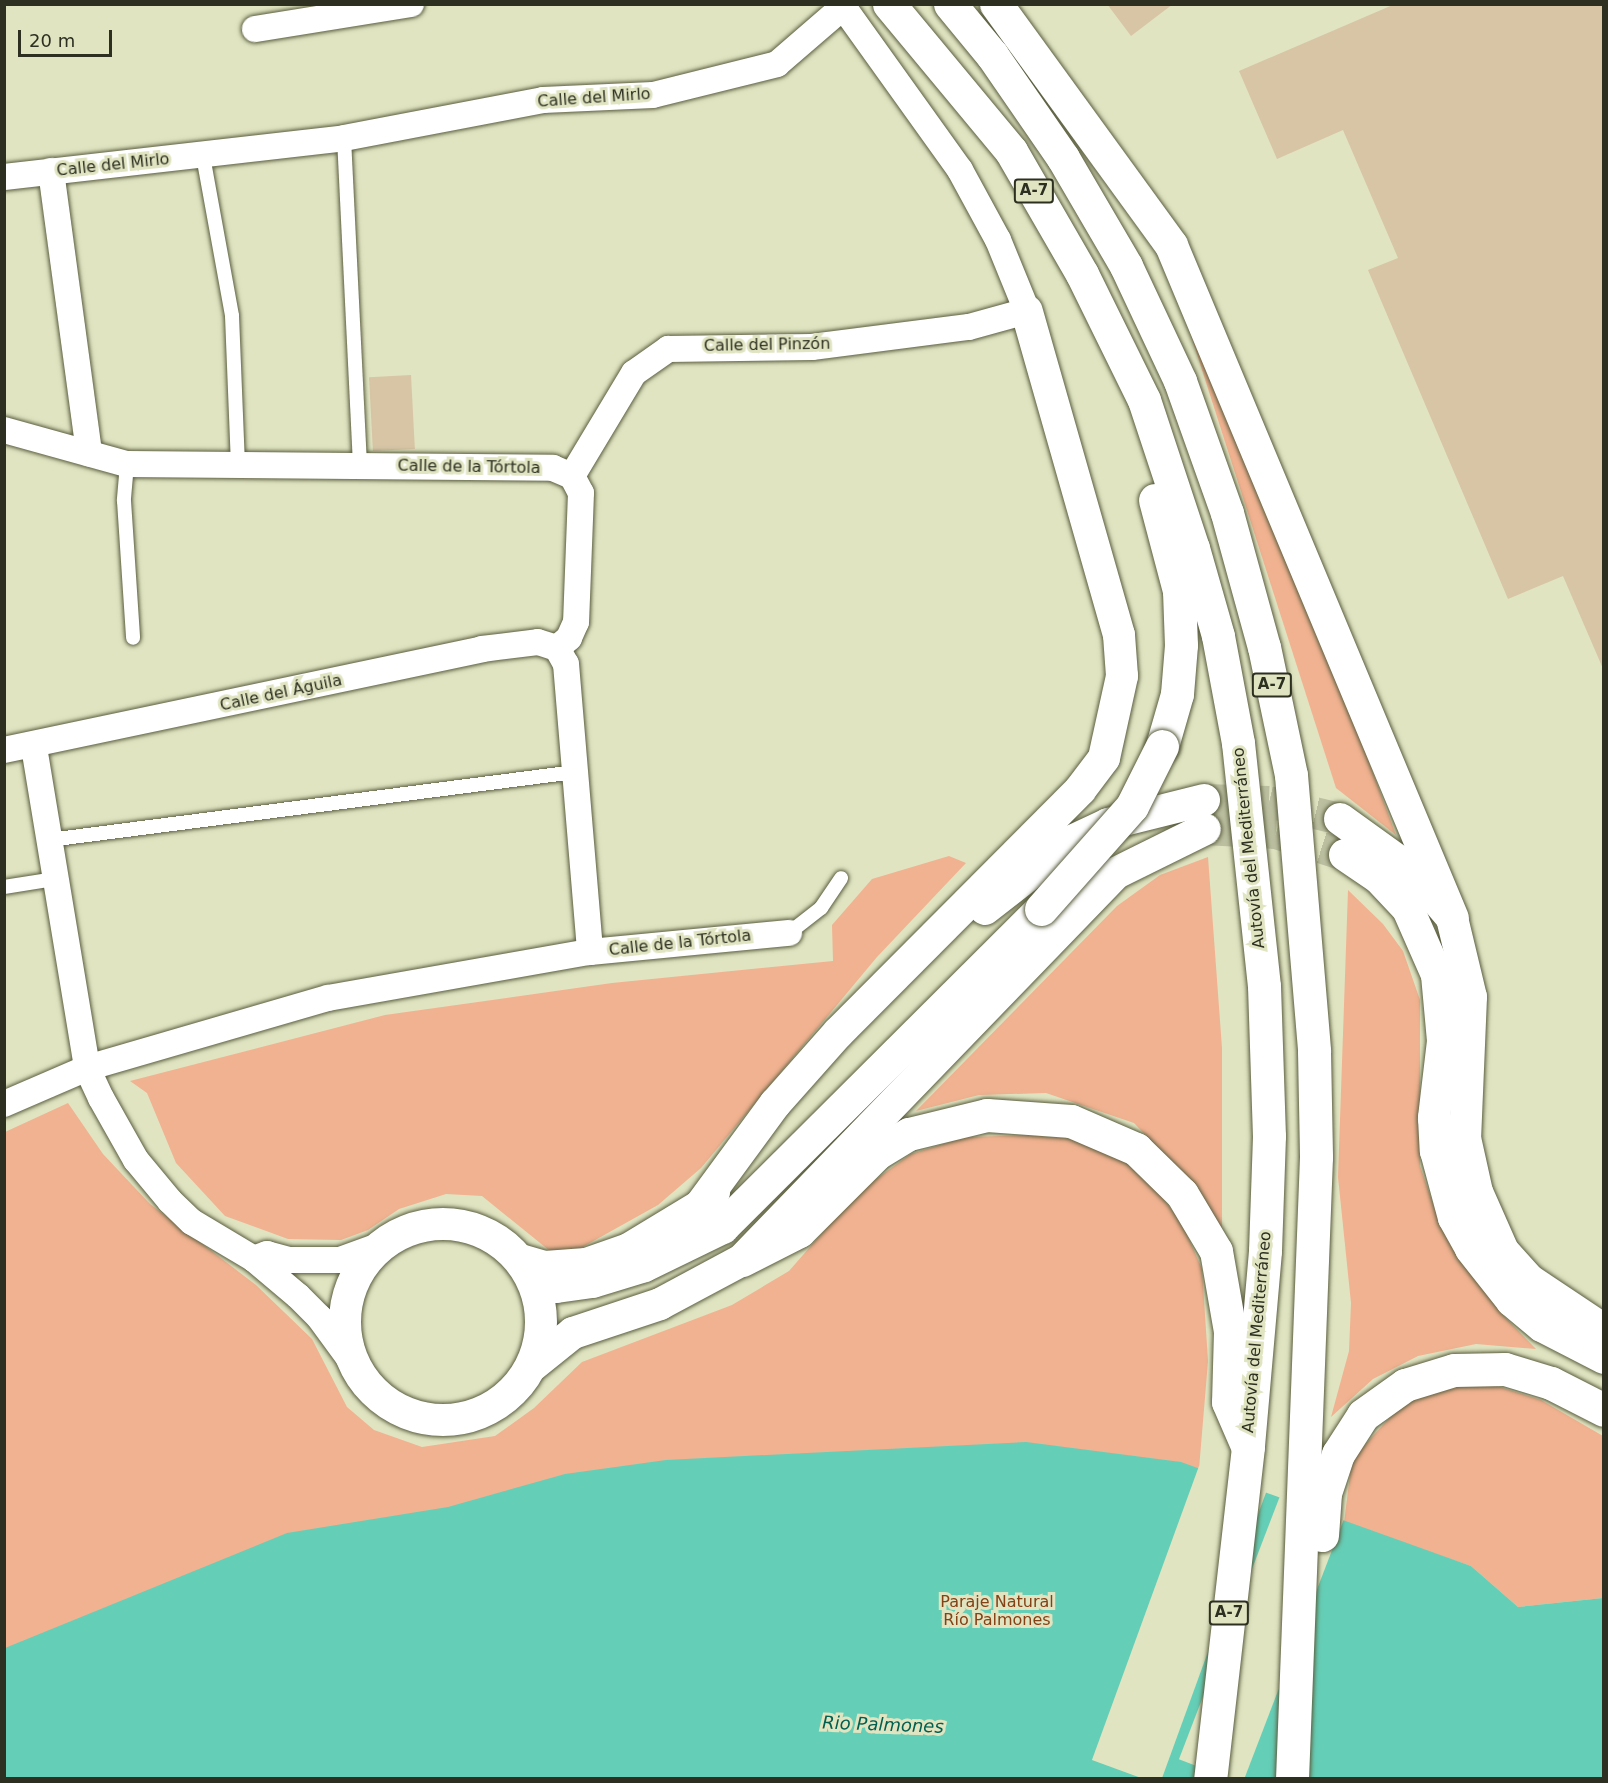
<!DOCTYPE html>
<meta charset="utf-8">
<style>
body{margin:0}
#map{position:relative;width:1608px;height:1783px;overflow:hidden;background:#e0e4c1;font-family:"DejaVu Sans",sans-serif}
div>[style]{position:absolute}
.green>*{inset:0;background:#f1b291}
.water>*{inset:0;background:#65ceb6}
.pier>*{inset:0;background:#e0e4c1;transform-origin:0 0}
.building>*{inset:0;background:#d7c5a6;transform-origin:0 0}
.tertiary-tunnel>*{height:32px;margin-top:-16px;transform-origin:0;background:repeating-linear-gradient(90deg,#bcc0a1 0 32px,transparent 0 48px)}
.roads{filter:drop-shadow(0 0 2px #5b5e3f) drop-shadow(0 0 2px #5b5e3f)}
.service>*{height:14px;margin:-7px;padding:0 7px;transform-origin:7px;border-radius:7px;background:#fff}
.minor>*{height:26px;margin:-13px;padding:0 13px;transform-origin:13px;border-radius:13px;background:#fff}
.tertiary>*{height:32px;margin:-16px;padding:0 16px;transform-origin:16px;border-radius:16px;background:#fff}
.tertiary>.ring{margin:-16px;padding:0;box-sizing:content-box;background:none;border:32px solid #fff;border-radius:50%}
.motorway>*{height:33px;margin:-16.5px;padding:0 16.5px;transform-origin:16.5px;border-radius:16.5px;background:#fff}
.bridges{filter:drop-shadow(0 0 2px #5b5e3f) drop-shadow(0 0 2px #5b5e3f)}
.motorway-bridge>*{height:33px;margin:-16.5px;padding:0 16.5px;transform-origin:16.5px;border-radius:16.5px;background:#fff}
span{translate:-50% -50%;white-space:nowrap;text-align:center;line-height:1.15;-webkit-text-stroke:6px #e0e4c1;paint-order:stroke}
.shield-label span{padding:2px 4px;background:#e0e4c1;border:2px solid;border-radius:4px;-webkit-text-stroke-width:0}
.shield-label{font-size:15px;color:#2d2f21;font-weight:700}
.street-label{font-size:16px;color:#2d2f21}
.park-label{font-size:16px;color:#854116}
.water-label{font-size:18px;color:#015f50;font-style:italic}
.frame{position:absolute;inset:0;border:6px solid #2d2f21;pointer-events:none}
.scale{position:absolute;left:18px;top:30px;width:94px;height:27px;box-sizing:border-box;border:3px solid #2d2f21;border-top:0;padding-left:8px;font-size:18px;line-height:21px;white-space:nowrap;color:#2d2f21;-webkit-text-stroke:4px #e0e4c1;paint-order:stroke}
</style>
<div id="map">
<div class="green">
<div style="clip-path:polygon(1186px 320px,1335px 670px,1396px 835px,1336px 788px)"></div>
<div style="clip-path:polygon(949px 856px,966px 863px,877px 957px,701px 1168px,658px 1205px,579px 1249px,550px 1251px,482px 1196px,446px 1194px,399px 1209px,368px 1230px,341px 1240px,288px 1239px,225px 1216px,176px 1163px,147px 1093px,130px 1081px,385px 1015px,612px 983px,833px 961px,832px 925px,872px 879px)"></div>
<div style="clip-path:polygon(1208px 857px,1222px 1048px,1222px 1242px,1202px 1195px,1134px 1123px,1046px 1093px,979px 1095px,916px 1111px,1117px 906px,1160px 875px)"></div>
<div style="clip-path:polygon(1348px 890px,1383px 924px,1403px 951px,1420px 1000px,1420px 1166px,1438px 1218px,1501px 1313px,1536px 1349px,1476px 1344px,1418px 1356px,1373px 1379px,1331px 1417px,1349px 1351px,1351px 1303px,1338px 1177px)"></div>
<div style="clip-path:polygon(68px 1103px,103px 1154px,150px 1204px,256px 1285px,312px 1339px,347px 1407px,374px 1430px,422px 1447px,495px 1436px,534px 1408px,582px 1362px,732px 1305px,789px 1271px,858px 1192px,911px 1154px,966px 1137px,1030px 1135px,1072px 1139px,1111px 1151px,1150px 1182px,1182px 1223px,1202px 1269px,1208px 1361px,1199px 1469px,1181px 1463px,5px 1778px,5px 1132px)"></div>
<div style="clip-path:polygon(1490px 1384px,1541px 1400px,1603px 1436px,1603px 1598px,1518px 1607px,1471px 1566px,1344px 1523px,1352px 1459px,1403px 1403px,1435px 1386px)"></div>
</div>
<div class="water">
<div style="clip-path:polygon(1026px 1442px,1181px 1462px,1471px 1566px,1518px 1607px,1603px 1598px,1603px 1778px,5px 1778px,5px 1648px,287px 1533px,448px 1507px,565px 1474px,666px 1460px)"></div>
</div>
<div class="pier">
<div style="left:1199px;top:1466px;width:72px;height:313px;rotate:20deg"></div>
<div style="left:1280px;top:1496px;width:68px;height:282px;rotate:21deg"></div>
</div>
<div class="building">
<div style="clip-path:polygon(1107px 4px,1173px 4px,1131px 36px)"></div>
<div style="clip-path:polygon(1395px 4px,1604px 4px,1604px 671px,1563px 576px,1508px 599px,1368px 270px,1398px 258px,1343px 130px,1277px 159px,1239px 71px)"></div>
<div style="left:411px;top:375px;width:74px;height:42px;rotate:87deg"></div>
</div>
<div class="tertiary-tunnel">
<div style="left:1204px;top:800px;width:65px;rotate:1.8deg"></div>
<div style="left:1269px;top:802px;width:73px;rotate:13.5deg"></div>
<div style="left:1205px;top:829px;width:71px;rotate:3.2deg"></div>
<div style="left:1276px;top:833px;width:72px;rotate:17.7deg"></div>
</div>
<div class="roads">
<div class="service">
<div style="left:344px;top:138px;width:328px;rotate:87.2deg"></div>
<div style="left:203px;top:156px;width:163px;rotate:79.7deg"></div>
<div style="left:232px;top:316px;width:148px;rotate:87.7deg"></div>
<div style="left:127px;top:464px;width:37px;rotate:95deg"></div>
<div style="left:124px;top:501px;width:137px;rotate:86.2deg"></div>
<div style="left:49px;top:840px;width:530px;rotate:-7.37deg"></div>
<div style="left:4px;top:887px;width:52px;rotate:-8.9deg"></div>
<div style="left:789px;top:933px;width:41px;rotate:-38deg"></div>
<div style="left:821px;top:908px;width:36px;rotate:-56deg"></div>
</div>
<div class="minor">
<div style="left:255px;top:29px;width:158px;rotate:-9.1deg"></div>
<div style="left:51px;top:171px;width:285px;rotate:82.3deg"></div>
<div style="left:4px;top:177px;width:342px;rotate:-6.5deg"></div>
<div style="left:344px;top:138px;width:203px;rotate:-10.8deg"></div>
<div style="left:543px;top:100px;width:110px;rotate:-2.6deg"></div>
<div style="left:653px;top:95px;width:128px;rotate:-14deg"></div>
<div style="left:777px;top:64px;width:87px;rotate:-40.8deg"></div>
<div style="left:4px;top:430px;width:128px;rotate:15.5deg"></div>
<div style="left:127px;top:464px;width:426px;rotate:0.5deg"></div>
<div style="left:553px;top:468px;width:21px;rotate:23deg"></div>
<div style="left:572px;top:476px;width:19px;rotate:62deg"></div>
<div style="left:581px;top:493px;width:129px;rotate:92.2deg"></div>
<div style="left:576px;top:622px;width:17px;rotate:114deg"></div>
<div style="left:569px;top:638px;width:16px;rotate:140deg"></div>
<div style="left:557px;top:648px;width:18px;rotate:61deg"></div>
<div style="left:566px;top:664px;width:289px;rotate:85.2deg"></div>
<div style="left:590px;top:952px;width:200px;rotate:-5.5deg"></div>
<div style="left:572px;top:476px;width:120px;rotate:-59deg"></div>
<div style="left:634px;top:373px;width:42px;rotate:-35.2deg"></div>
<div style="left:668px;top:349px;width:144px;rotate:-0.8deg"></div>
<div style="left:812px;top:347px;width:158px;rotate:-7.3deg"></div>
<div style="left:969px;top:327px;width:60px;rotate:-15.4deg"></div>
<div style="left:1027px;top:311px;width:77px;rotate:-112.2deg"></div>
<div style="left:998px;top:240px;width:80px;rotate:-118.5deg"></div>
<div style="left:960px;top:170px;width:204px;rotate:-125.6deg"></div>
<div style="left:34px;top:747px;width:325px;rotate:80.6deg"></div>
<div style="left:87px;top:1068px;width:33px;rotate:65deg"></div>
<div style="left:101px;top:1098px;width:71px;rotate:60.6deg"></div>
<div style="left:136px;top:1160px;width:53px;rotate:50.3deg"></div>
<div style="left:170px;top:1201px;width:30px;rotate:44deg"></div>
<div style="left:192px;top:1222px;width:72px;rotate:30.8deg"></div>
<div style="left:254px;top:1259px;width:57px;rotate:40.1deg"></div>
<div style="left:298px;top:1296px;width:30px;rotate:45deg"></div>
<div style="left:319px;top:1317px;width:59px;rotate:53.9deg"></div>
<div style="left:4px;top:750px;width:489px;rotate:-11.9deg"></div>
<div style="left:482px;top:649px;width:56px;rotate:-7.1deg"></div>
<div style="left:538px;top:642px;width:20px;rotate:18deg"></div>
<div style="left:4px;top:1104px;width:90px;rotate:-23.4deg"></div>
<div style="left:87px;top:1068px;width:251px;rotate:-16.2deg"></div>
<div style="left:328px;top:998px;width:266px;rotate:-10deg"></div>
<div style="left:254px;top:1259px;width:14px;rotate:-21deg"></div>
<div style="left:267px;top:1254px;width:23px;rotate:15deg"></div>
<div style="left:289px;top:1260px;width:51px"></div>
<div style="left:340px;top:1260px;width:44px;rotate:-20.1deg"></div>
</div>
<div class="tertiary">
<div style="left:1340px;top:819px;width:89px;rotate:35.8deg"></div>
<div style="left:1412px;top:871px;width:62px;rotate:49.6deg"></div>
<div style="left:1452px;top:918px;width:81px;rotate:76.5deg"></div>
<div style="left:1471px;top:997px;width:141px;rotate:92.4deg"></div>
<div style="left:1465px;top:1138px;width:55px;rotate:77.5deg"></div>
<div style="left:1477px;top:1192px;width:64px;rotate:66.2deg"></div>
<div style="left:1503px;top:1251px;width:39px;rotate:48deg"></div>
<div style="left:1529px;top:1280px;width:90px;rotate:33.7deg"></div>
<div style="left:1345px;top:855px;width:40px;rotate:34deg"></div>
<div style="left:1378px;top:877px;width:44px;rotate:46.8deg"></div>
<div style="left:1408px;top:909px;width:72px;rotate:66.3deg"></div>
<div style="left:1437px;top:975px;width:66px;rotate:84.8deg"></div>
<div style="left:1443px;top:1041px;width:78px;rotate:96.7deg"></div>
<div style="left:1434px;top:1118px;width:33px;rotate:87deg"></div>
<div style="left:1436px;top:1151px;width:69px;rotate:75deg"></div>
<div style="left:1454px;top:1218px;width:35px;rotate:61deg"></div>
<div style="left:1471px;top:1249px;width:66px;rotate:51.7deg"></div>
<div style="left:1512px;top:1301px;width:39px;rotate:40deg"></div>
<div style="left:1542px;top:1326px;width:70px;rotate:27.3deg"></div>
<div style="left:985px;top:909px;width:110px;rotate:-38deg"></div>
<div style="left:1072px;top:841px;width:40px;rotate:-25deg"></div>
<div style="left:1108px;top:824px;width:99px;rotate:-14deg"></div>
<div style="left:700px;top:1206px;width:127px;rotate:-53.7deg"></div>
<div style="left:775px;top:1104px;width:96px;rotate:-48.4deg"></div>
<div style="left:839px;top:1032px;width:342px;rotate:-45.1deg"></div>
<div style="left:1080px;top:790px;width:40px;rotate:-53deg"></div>
<div style="left:1104px;top:758px;width:84px;rotate:-77.6deg"></div>
<div style="left:1122px;top:676px;width:41px;rotate:-94.2deg"></div>
<div style="left:1119px;top:635px;width:337px;rotate:-105.9deg"></div>
<div class="ring" style="left:345px;top:1224px;width:164px;height:164px"></div>
<div style="left:520px;top:1260px;width:26px;rotate:16deg"></div>
<div style="left:545px;top:1267px;width:41px;rotate:-4.2deg"></div>
<div style="left:586px;top:1264px;width:46px;rotate:-19.2deg"></div>
<div style="left:629px;top:1249px;width:83px;rotate:-31.2deg"></div>
<div style="left:700px;top:1206px;width:20px;rotate:-45deg"></div>
<div style="left:533px;top:1365px;width:51px;rotate:-38.7deg"></div>
<div style="left:573px;top:1333px;width:92px;rotate:-18.4deg"></div>
<div style="left:660px;top:1304px;width:93px;rotate:-28.2deg"></div>
<div style="left:742px;top:1260px;width:538px;rotate:-45.98deg"></div>
<div style="left:1116px;top:873px;width:99px;rotate:-26.3deg"></div>
</div>
<div class="motorway">
<div style="left:889px;top:4px;width:191px;rotate:50.3deg"></div>
<div style="left:1011px;top:151px;width:142px;rotate:60deg"></div>
<div style="left:1082px;top:274px;width:140px;rotate:63.8deg"></div>
<div style="left:1144px;top:400px;width:156px;rotate:71.7deg"></div>
<div style="left:1193px;top:548px;width:91px;rotate:74.1deg"></div>
<div style="left:1218px;top:636px;width:109px;rotate:79.4deg"></div>
<div style="left:1238px;top:743px;width:244px;rotate:83.9deg"></div>
<div style="left:1264px;top:986px;width:150px;rotate:88.1deg"></div>
<div style="left:1269px;top:1136px;width:115px;rotate:92deg"></div>
<div style="left:1265px;top:1251px;width:197px;rotate:95deg"></div>
<div style="left:1248px;top:1447px;width:333px;rotate:96.5deg"></div>
<div style="left:950px;top:4px;width:66px;rotate:50.5deg"></div>
<div style="left:992px;top:55px;width:125px;rotate:55.4deg"></div>
<div style="left:1063px;top:158px;width:125px;rotate:59.7deg"></div>
<div style="left:1126px;top:266px;width:127px;rotate:64.8deg"></div>
<div style="left:1180px;top:381px;width:140px;rotate:70.4deg"></div>
<div style="left:1227px;top:513px;width:139px;rotate:74.6deg"></div>
<div style="left:1264px;top:647px;width:131px;rotate:78.1deg"></div>
<div style="left:1291px;top:775px;width:277px;rotate:85.2deg"></div>
<div style="left:1314px;top:1051px;width:106px;rotate:88.9deg"></div>
<div style="left:1316px;top:1157px;width:621px;rotate:92.21deg"></div>
<div style="left:996px;top:4px;width:298px;rotate:54deg"></div>
<div style="left:1171px;top:245px;width:729px;rotate:67.34deg"></div>
<div style="left:1155px;top:500px;width:94px;rotate:75.2deg"></div>
<div style="left:1179px;top:591px;width:54px;rotate:87.9deg"></div>
<div style="left:1181px;top:645px;width:49px;rotate:94.7deg"></div>
<div style="left:1177px;top:694px;width:54px;rotate:106.1deg"></div>
<div style="left:742px;top:1260px;width:64px;rotate:-27deg"></div>
<div style="left:799px;top:1231px;width:110px;rotate:-45deg"></div>
<div style="left:877px;top:1153px;width:37px;rotate:-31deg"></div>
<div style="left:909px;top:1134px;width:80px;rotate:-13.7deg"></div>
<div style="left:987px;top:1115px;width:84px;rotate:4.1deg"></div>
<div style="left:1071px;top:1121px;width:71px;rotate:23.3deg"></div>
<div style="left:1136px;top:1149px;width:64px;rotate:44.4deg"></div>
<div style="left:1182px;top:1194px;width:66px;rotate:59.2deg"></div>
<div style="left:1216px;top:1251px;width:81px;rotate:80.1deg"></div>
<div style="left:1230px;top:1331px;width:71px;rotate:91.6deg"></div>
<div style="left:1228px;top:1402px;width:48px;rotate:66.6deg"></div>
<div style="left:532px;top:1279px;width:25px;rotate:16deg"></div>
<div style="left:556px;top:1286px;width:36px;rotate:-8deg"></div>
<div style="left:592px;top:1281px;width:54px;rotate:-17.1deg"></div>
<div style="left:644px;top:1265px;width:87px;rotate:-26deg"></div>
<div style="left:722px;top:1227px;width:450px;rotate:-44.9deg"></div>
<div style="left:1322px;top:1535px;width:42px;rotate:-85.9deg"></div>
<div style="left:1325px;top:1493px;width:41px;rotate:-71.6deg"></div>
<div style="left:1338px;top:1454px;width:46px;rotate:-57.3deg"></div>
<div style="left:1363px;top:1415px;width:52px;rotate:-35.5deg"></div>
<div style="left:1405px;top:1385px;width:51px;rotate:-17deg"></div>
<div style="left:1454px;top:1370px;width:51px;rotate:-1.1deg"></div>
<div style="left:1505px;top:1369px;width:48px;rotate:16.9deg"></div>
<div style="left:1551px;top:1383px;width:59px;rotate:27deg"></div>
</div>
</div>
<div class="bridges">
<div class="motorway-bridge">
<div style="left:1041px;top:909px;width:137px;rotate:-48.5deg"></div>
<div style="left:1132px;top:806px;width:67px;rotate:-63.4deg"></div>
</div>
</div>
<div class="shield-label">
<span style="left:1034px;top:191px">A-7</span>
<span style="left:1272px;top:685px">A-7</span>
<span style="left:1229px;top:1613px">A-7</span>
</div>
<div class="street-label">
<span style="left:594px;top:98px;rotate:-4deg">Calle del Mirlo</span>
<span style="left:113px;top:165px;rotate:-6deg">Calle del Mirlo</span>
<span style="left:767px;top:345px;rotate:-1deg">Calle del Pinzón</span>
<span style="left:469px;top:467px;rotate:1deg">Calle de la Tórtola</span>
<span style="left:281px;top:693px;rotate:-12deg">Calle del Águila</span>
<span style="left:1249px;top:848px;rotate:-96deg">Autovía del Mediterráneo</span>
<span style="left:680px;top:943px;rotate:-6deg">Calle de la Tórtola</span>
<span style="left:1257px;top:1332px;rotate:-85deg">Autovía del Mediterráneo</span>
</div>
<div class="park-label">
<span style="left:997px;top:1611px">Paraje Natural<br>Río Palmones</span>
</div>
<div class="water-label">
<span style="left:883px;top:1725px;rotate:2deg">Rio Palmones</span>
</div>
<div class="frame"></div>
<div class="scale">20 m</div>
</div>
